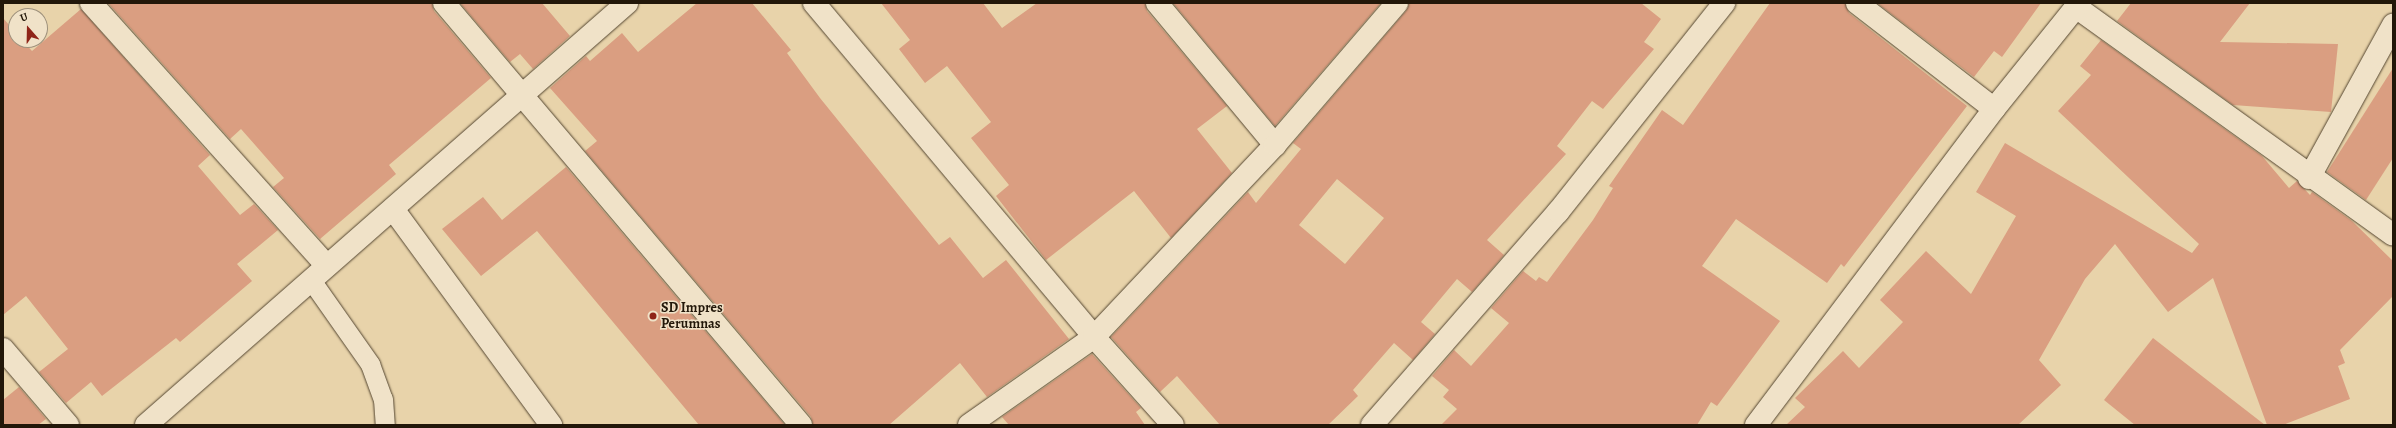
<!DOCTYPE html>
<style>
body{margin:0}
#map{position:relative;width:2396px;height:428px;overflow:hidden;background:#e8d3aa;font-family:Alegreya,serif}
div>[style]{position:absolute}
.building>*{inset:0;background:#da9e81}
.roads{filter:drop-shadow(0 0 1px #544631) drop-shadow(0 0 1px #544631)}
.service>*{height:19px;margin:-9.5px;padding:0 9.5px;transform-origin:9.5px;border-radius:9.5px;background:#f0e2c8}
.minor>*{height:22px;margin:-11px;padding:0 11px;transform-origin:11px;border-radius:11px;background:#f0e2c8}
.dots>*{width:11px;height:11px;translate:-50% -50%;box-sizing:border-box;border:2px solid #f0e2c8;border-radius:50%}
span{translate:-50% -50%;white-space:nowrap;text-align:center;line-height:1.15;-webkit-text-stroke:3px #f0e2c8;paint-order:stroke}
.poi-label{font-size:14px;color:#221709;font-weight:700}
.left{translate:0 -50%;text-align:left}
.frame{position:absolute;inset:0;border:4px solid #221709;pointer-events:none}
.north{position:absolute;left:8px;top:8px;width:40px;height:40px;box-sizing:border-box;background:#f0e2c8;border:1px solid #9e917c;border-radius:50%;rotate:340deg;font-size:11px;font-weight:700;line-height:16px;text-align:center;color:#221709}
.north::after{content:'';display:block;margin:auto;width:14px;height:18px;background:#8f2418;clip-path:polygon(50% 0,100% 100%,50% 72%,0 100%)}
</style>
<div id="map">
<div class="building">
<div style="clip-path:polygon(108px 3px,432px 3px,434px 11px,491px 78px,389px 165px,396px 174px,320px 239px,273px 187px,284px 178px,241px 129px,230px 139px)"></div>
<div style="clip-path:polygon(460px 3px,542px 3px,570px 36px,533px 69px,520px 54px,510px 62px)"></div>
<div style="clip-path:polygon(697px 3px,752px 3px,791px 50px,787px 53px,820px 98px,939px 245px,950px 237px,983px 278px,1006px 260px,1069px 339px,987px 397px,960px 363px,889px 425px,813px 425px,811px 417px,585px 151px,597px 141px,550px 88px,586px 56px,590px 61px,622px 33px,638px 52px)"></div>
<div style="clip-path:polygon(881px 3px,983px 3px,1002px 28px,1037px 3px,1145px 3px,1147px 11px,1227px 106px,1197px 129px,1232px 173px,1171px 238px,1134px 191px,1046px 260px,996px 196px,1009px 185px,971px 138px,991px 122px,947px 66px,925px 83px,899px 49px,910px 40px)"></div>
<div style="clip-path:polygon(1173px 3px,1381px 3px,1275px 126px)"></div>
<div style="clip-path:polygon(evenodd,1409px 3px,1641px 3px,1661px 19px,1644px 42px,1654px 49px,1603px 109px,1592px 101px,1557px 146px,1566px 154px,1487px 240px,1504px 255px,1472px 292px,1457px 279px,1421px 322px,1435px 334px,1413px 360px,1394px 343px,1353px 390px,1358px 396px,1328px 425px,1220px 425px,1177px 376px,1160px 392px,1111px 337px,1248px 192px,1256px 203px,1301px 149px,1293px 143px,1406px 11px,1409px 3px,1337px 179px,1384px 218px,1345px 264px,1299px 225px,1337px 179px)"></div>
<div style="clip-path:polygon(1770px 3px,1845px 3px,1849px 13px,1967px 106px,1844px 267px,1841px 264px,1827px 283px,1736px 219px,1702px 266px,1780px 321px,1717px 406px,1711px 402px,1697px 425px,1441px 425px,1457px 409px,1443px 397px,1449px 390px,1432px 376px,1454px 350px,1471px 366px,1509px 323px,1491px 308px,1523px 271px,1536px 281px,1539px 277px,1547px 282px,1593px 220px,1613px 188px,1609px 186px,1662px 110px,1683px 125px)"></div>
<div style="clip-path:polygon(1877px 3px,2041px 3px,2002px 57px,1994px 51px,1974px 77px)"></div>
<div style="clip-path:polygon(2131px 3px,2250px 3px,2220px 42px,2338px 44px,2331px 112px,2233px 105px,2117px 21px)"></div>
<div style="clip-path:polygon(81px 9px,210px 155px,198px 166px,240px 215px,254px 204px,278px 230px,237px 264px,252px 281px,180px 342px,176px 338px,102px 396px,91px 382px,66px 403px,39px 372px,68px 349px,26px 296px,3px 315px,3px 18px,16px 33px,16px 40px,22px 40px,32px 51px)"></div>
<div style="clip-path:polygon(2101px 40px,2262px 156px,2289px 188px,2297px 181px,2310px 195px,2312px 192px,2352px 221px,2393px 261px,2393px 296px,2340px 350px,2345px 363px,2338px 366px,2350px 399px,2283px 425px,2267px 425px,2213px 278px,2168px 312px,2115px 244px,2085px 279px,2039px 360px,2061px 385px,2018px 425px,1786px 425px,1805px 407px,1795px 398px,1843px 351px,1859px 368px,1903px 322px,1880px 300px,1926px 251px,1971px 294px,2016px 216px,1976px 192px,2005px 143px,2192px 253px,2199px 244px,2058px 111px,2091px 75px,2080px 66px)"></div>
<div style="clip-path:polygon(2393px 68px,2393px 158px,2366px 200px,2327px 172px)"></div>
<div style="clip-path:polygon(566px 167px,785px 425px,699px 425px,537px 231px,481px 276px,442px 229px,483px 197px,502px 220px)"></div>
<div style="clip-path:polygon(2153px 338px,2265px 425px,2135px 425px,2104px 400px)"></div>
<div style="clip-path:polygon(1092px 354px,1141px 408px,1136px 412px,1145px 425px,1009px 425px,1002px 417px)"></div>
<div style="clip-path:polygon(19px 387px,46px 419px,38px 425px,3px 425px,3px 400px)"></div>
</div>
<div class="roads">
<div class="service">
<div style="left:311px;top:280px;width:103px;rotate:54.9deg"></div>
<div style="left:370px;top:364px;width:37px;rotate:70deg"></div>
<div style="left:383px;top:399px;width:26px;rotate:86deg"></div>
</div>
<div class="minor">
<div style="left:91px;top:3px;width:353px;rotate:48.1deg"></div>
<div style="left:444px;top:3px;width:553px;rotate:49.77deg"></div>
<div style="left:814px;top:3px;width:436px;rotate:50deg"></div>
<div style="left:1094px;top:337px;width:118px;rotate:48.1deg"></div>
<div style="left:1157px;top:3px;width:185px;rotate:50.3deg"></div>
<div style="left:1857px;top:3px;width:173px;rotate:37.7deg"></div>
<div style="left:2079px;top:3px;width:5px;rotate:127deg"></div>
<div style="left:2076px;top:7px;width:390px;rotate:35.7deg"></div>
<div style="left:2309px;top:178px;width:175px;rotate:-61.2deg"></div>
<div style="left:393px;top:209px;width:268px;rotate:53.8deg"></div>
<div style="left:3px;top:349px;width:100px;rotate:49.5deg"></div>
<div style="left:146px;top:425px;width:640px;rotate:-41.26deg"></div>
<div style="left:969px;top:425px;width:153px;rotate:-35.1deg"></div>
<div style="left:1094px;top:337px;width:264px;rotate:-46.7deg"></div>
<div style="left:1275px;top:145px;width:187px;rotate:-49.3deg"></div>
<div style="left:1372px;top:425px;width:283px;rotate:-48.9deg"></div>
<div style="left:1558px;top:212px;width:267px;rotate:-51.5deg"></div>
<div style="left:1756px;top:425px;width:396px;rotate:-53deg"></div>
<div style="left:1994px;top:109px;width:131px;rotate:-51.2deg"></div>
</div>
</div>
<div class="dots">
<div style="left:653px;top:316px;background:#8f2418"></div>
</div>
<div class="poi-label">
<span class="left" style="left:661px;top:316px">SD Impres<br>Perumnas</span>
</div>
<div class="frame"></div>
<div class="north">U</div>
</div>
